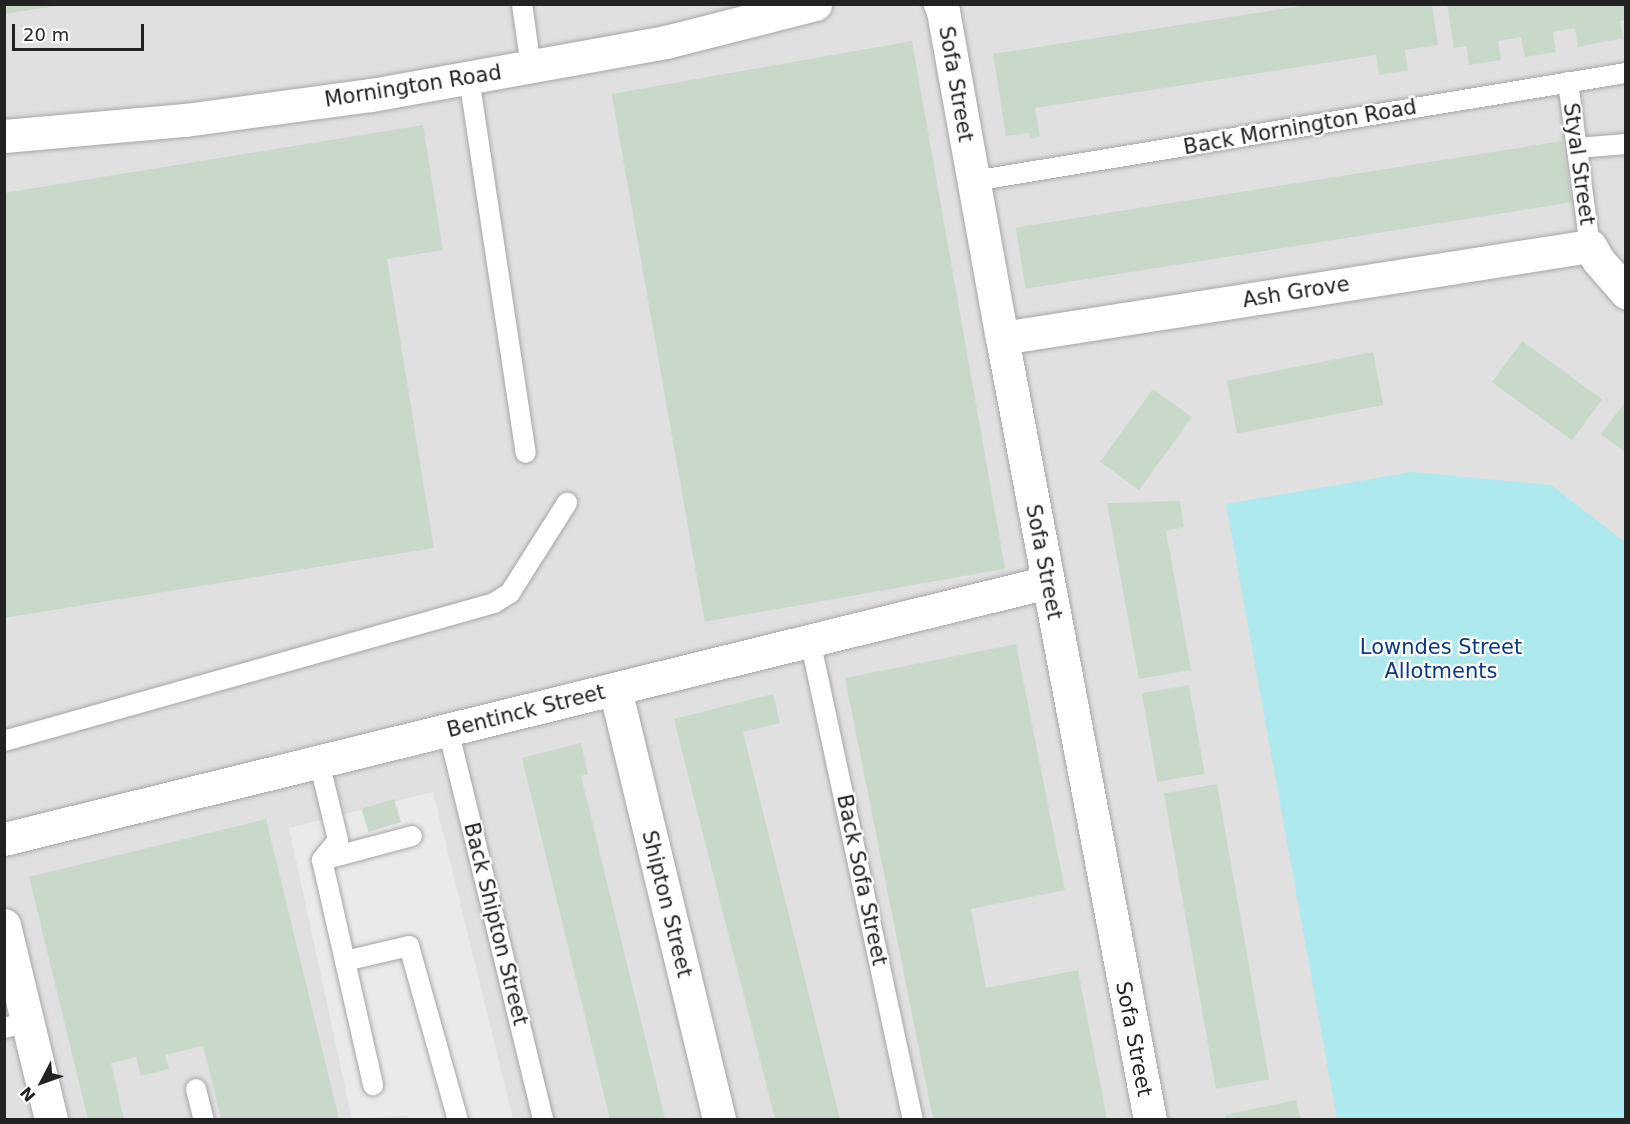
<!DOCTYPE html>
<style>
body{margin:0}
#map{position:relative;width:1630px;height:1124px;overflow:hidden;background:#e9f2eb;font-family:"DejaVu Sans",sans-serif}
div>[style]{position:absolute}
.residential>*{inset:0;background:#dfe0df;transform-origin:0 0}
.grass>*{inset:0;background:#aee9ed}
.parking>*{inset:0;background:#eaeaea}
.building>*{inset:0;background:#c9d9c9;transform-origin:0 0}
.roads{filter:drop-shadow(0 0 2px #a6a6a6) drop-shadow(0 0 2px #a6a6a6)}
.service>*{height:20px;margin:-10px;padding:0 10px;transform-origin:10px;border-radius:10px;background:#fff}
.minor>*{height:33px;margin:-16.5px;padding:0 16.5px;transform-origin:16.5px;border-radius:16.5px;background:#fff}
span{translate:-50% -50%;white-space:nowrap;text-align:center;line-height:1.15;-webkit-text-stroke:4.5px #fff;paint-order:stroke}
.street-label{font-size:21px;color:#222}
.park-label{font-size:21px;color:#093887}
.frame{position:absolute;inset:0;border:6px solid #222;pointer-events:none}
.north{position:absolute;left:12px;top:1052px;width:60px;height:60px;-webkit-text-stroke:4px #fff;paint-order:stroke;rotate:229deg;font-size:16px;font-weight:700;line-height:24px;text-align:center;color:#222}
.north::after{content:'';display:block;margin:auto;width:21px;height:27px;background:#222;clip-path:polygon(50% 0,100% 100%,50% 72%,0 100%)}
.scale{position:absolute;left:12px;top:24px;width:132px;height:27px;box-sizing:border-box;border:3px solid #222;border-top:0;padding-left:8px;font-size:18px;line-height:21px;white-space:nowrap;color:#222;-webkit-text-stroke:4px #fff;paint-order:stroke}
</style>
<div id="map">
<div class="residential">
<div style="left:5px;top:5px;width:1620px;height:1114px"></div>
</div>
<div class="grass">
<div style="clip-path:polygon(1412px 472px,1551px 485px,1625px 542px,1625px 1119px,1337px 1119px,1226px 504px)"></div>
</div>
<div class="parking">
<div style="clip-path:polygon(433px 792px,513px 1119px,409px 1120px,407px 1115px,352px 1119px,289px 828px)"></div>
</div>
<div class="building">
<div style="clip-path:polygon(4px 4px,56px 4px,56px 6px,4px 14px)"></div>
<div style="clip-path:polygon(1314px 4px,1432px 4px,1438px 45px,1405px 50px,1408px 70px,1392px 73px,1379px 75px,1376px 55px,1035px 108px,1040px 137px,1030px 139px,1029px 133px,1006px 136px,993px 54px)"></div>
<div style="clip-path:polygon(1447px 4px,1626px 4px,1626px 20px,1620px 21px,1623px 38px,1578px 47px,1575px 28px,1553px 32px,1556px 52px,1525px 57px,1521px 37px,1498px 41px,1501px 60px,1469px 65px,1466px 46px,1454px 48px)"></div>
<div style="left:912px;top:41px;width:536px;height:305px;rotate:80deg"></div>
<div style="clip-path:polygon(423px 125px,443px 250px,387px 259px,434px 548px,4px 618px,4px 193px)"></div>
<div style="left:1562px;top:141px;width:62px;height:553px;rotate:81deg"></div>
<div style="left:1522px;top:341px;width:99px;height:51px;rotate:36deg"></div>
<div style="left:1373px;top:352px;width:54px;height:149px;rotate:79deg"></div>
<div style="left:1153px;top:389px;width:48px;height:90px;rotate:36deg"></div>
<div style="clip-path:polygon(1626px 401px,1626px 453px,1601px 434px)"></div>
<div style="clip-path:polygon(1180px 501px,1184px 527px,1166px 531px,1191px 670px,1139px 679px,1107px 503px)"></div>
<div style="clip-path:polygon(1016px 644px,1065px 890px,971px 909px,986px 988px,1078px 970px,1107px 1119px,933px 1119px,845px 678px)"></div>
<div style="left:1189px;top:685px;width:90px;height:48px;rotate:80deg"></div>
<div style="clip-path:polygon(773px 694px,780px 723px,743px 732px,840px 1119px,775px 1119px,674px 719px)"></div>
<div style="clip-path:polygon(581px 743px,588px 774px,581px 776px,665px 1119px,610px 1119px,522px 758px)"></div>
<div style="left:1217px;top:784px;width:300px;height:54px;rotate:80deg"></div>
<div style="left:394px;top:799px;width:24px;height:34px;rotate:73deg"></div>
<div style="clip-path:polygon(266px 819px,339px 1119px,221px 1119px,203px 1046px,165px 1055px,169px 1069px,141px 1076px,136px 1057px,111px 1063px,124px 1119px,88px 1119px,29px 877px)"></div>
<div style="clip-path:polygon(1296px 1100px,1301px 1119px,1226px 1119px,1225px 1115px)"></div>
</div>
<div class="roads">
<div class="service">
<div style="left:522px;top:4px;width:64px;rotate:81.9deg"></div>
<div style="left:469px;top:78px;width:379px;rotate:81.4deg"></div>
<div style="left:1568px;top:82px;width:165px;rotate:82.4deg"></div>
<div style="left:1577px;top:148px;width:49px;rotate:-4.7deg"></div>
<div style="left:974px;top:181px;width:661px;rotate:-9.41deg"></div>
<div style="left:810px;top:640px;width:491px;rotate:77.9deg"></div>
<div style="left:448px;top:729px;width:402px;rotate:76.3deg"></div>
<div style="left:4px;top:741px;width:509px;rotate:-15.73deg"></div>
<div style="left:494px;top:603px;width:19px;rotate:-32deg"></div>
<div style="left:510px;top:593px;width:107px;rotate:-57.7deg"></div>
<div style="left:319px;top:761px;width:81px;rotate:76.5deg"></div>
<div style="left:338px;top:840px;width:26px;rotate:129deg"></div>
<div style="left:322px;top:860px;width:231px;rotate:77.2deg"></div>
<div style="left:322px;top:860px;width:93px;rotate:-14.9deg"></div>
<div style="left:345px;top:961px;width:66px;rotate:-13.2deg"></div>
<div style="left:409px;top:946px;width:181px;rotate:74.3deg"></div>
<div style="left:4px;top:1028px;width:24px;rotate:-15deg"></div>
<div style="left:196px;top:1089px;width:32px;rotate:76deg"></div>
</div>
<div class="minor">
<div style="left:940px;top:4px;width:8px;rotate:67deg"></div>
<div style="left:943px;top:11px;width:332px;rotate:79.8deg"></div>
<div style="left:1002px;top:338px;width:796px;rotate:79.28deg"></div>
<div style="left:4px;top:136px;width:182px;rotate:-5.1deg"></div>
<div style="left:185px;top:120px;width:188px;rotate:-7.7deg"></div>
<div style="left:371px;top:95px;width:300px;rotate:-10.2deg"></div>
<div style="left:666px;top:42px;width:154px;rotate:-14.3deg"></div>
<div style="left:1002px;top:338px;width:595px;rotate:-8.89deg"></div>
<div style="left:1590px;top:246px;width:16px;rotate:60deg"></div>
<div style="left:1598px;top:260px;width:43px;rotate:48.8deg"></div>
<div style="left:615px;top:689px;width:443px;rotate:76.4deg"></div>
<div style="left:4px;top:839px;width:1075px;rotate:-13.83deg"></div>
<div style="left:4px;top:925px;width:201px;rotate:76.4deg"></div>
</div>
</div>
<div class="street-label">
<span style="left:956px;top:84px;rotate:80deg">Sofa Street</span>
<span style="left:413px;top:86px;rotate:-9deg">Mornington Road</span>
<span style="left:1300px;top:127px;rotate:-10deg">Back Mornington Road</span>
<span style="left:1579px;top:164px;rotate:82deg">Styal Street</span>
<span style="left:1296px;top:292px;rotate:-9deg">Ash Grove</span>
<span style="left:1044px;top:562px;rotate:79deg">Sofa Street</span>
<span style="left:526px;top:711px;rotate:-14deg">Bentinck Street</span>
<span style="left:862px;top:880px;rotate:78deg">Back Sofa Street</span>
<span style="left:667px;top:904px;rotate:76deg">Shipton Street</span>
<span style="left:496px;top:924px;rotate:76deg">Back Shipton Street</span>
<span style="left:1134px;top:1039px;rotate:79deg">Sofa Street</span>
</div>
<div class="park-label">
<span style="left:1441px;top:659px">Lowndes Street<br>Allotments</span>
</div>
<div class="frame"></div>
<div class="north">N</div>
<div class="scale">20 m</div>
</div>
